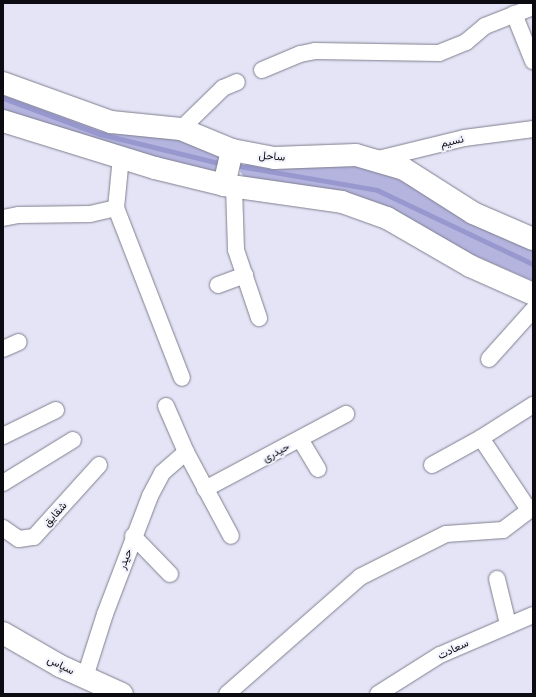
<!DOCTYPE html>
<meta charset="utf-8">
<style>
body{margin:0}
#map{position:relative;width:536px;height:697px;overflow:hidden;background:#e4e4f6;font-family:"PT Serif",Vazirmatn,serif}
div>[style]{position:absolute}
.green>*{inset:0;background:#b4b4df}
.stream>*{height:5px;margin:-2.5px;padding:0 2.5px;transform-origin:2.5px;border-radius:2.5px;background:#9898cf}
.roads{filter:drop-shadow(0 0 1px #7e7e8e) drop-shadow(0 0 1px #7e7e8e)}
.street>*{height:16px;margin:-8px;padding:0 8px;transform-origin:8px;border-radius:8px;background:#fff}
.secondary>*{height:22px;margin:-11px;padding:0 11px;transform-origin:11px;border-radius:11px;background:#fff}
span{translate:-50% -50%;white-space:nowrap;text-align:center;line-height:1.15;-webkit-text-stroke:4px #f2f2fd;paint-order:stroke}
.street-label{font-size:11px;color:#0b0b11}
.frame{position:absolute;inset:0;border:4px solid #0b0b11;pointer-events:none}
</style>
<div id="map">
<div class="green">
<div style="clip-path:polygon(3px 87px,180px 134px,225px 152px,217px 179px,3px 115px)"></div>
<div style="clip-path:polygon(249px 160px,348px 163px,388px 174px,533px 249px,533px 281px,471px 254px,393px 210px,245px 179px,240px 171px)"></div>
</div>
<div class="stream">
<div style="left:3px;top:98px;width:103px;rotate:20.4deg"></div>
<div style="left:100px;top:134px;width:127px;rotate:13.7deg"></div>
<div style="left:233px;top:165px;width:146px;rotate:9.8deg"></div>
<div style="left:377px;top:190px;width:173px;rotate:25.4deg"></div>
</div>
<div class="roads">
<div class="street">
<div style="left:514px;top:14px;width:51px;rotate:68deg"></div>
<div style="left:262px;top:70px;width:41px;rotate:-22.8deg"></div>
<div style="left:300px;top:54px;width:15px;rotate:-11deg"></div>
<div style="left:315px;top:51px;width:124px;rotate:0.9deg"></div>
<div style="left:439px;top:53px;width:29px;rotate:-22deg"></div>
<div style="left:466px;top:42px;width:25px;rotate:-40deg"></div>
<div style="left:485px;top:26px;width:52px;rotate:-21.6deg"></div>
<div style="left:181px;top:129px;width:59px;rotate:-44.3deg"></div>
<div style="left:223px;top:88px;width:15px;rotate:-23deg"></div>
<div style="left:374px;top:160px;width:93px;rotate:-13.7deg"></div>
<div style="left:464px;top:138px;width:70px;rotate:-7.4deg"></div>
<div style="left:234px;top:186px;width:64px;rotate:88.2deg"></div>
<div style="left:236px;top:250px;width:72px;rotate:71.3deg"></div>
<div style="left:116px;top:208px;width:51px;rotate:-84.4deg"></div>
<div style="left:3px;top:218px;width:16px;rotate:-11deg"></div>
<div style="left:19px;top:215px;width:71px;rotate:-0.8deg"></div>
<div style="left:90px;top:214px;width:27px;rotate:-13deg"></div>
<div style="left:116px;top:208px;width:182px;rotate:68.8deg"></div>
<div style="left:218px;top:285px;width:29px;rotate:-20deg"></div>
<div style="left:3px;top:349px;width:17px;rotate:-24deg"></div>
<div style="left:489px;top:359px;width:66px;rotate:-48.1deg"></div>
<div style="left:166px;top:406px;width:50px;rotate:66.5deg"></div>
<div style="left:186px;top:452px;width:95px;rotate:61.8deg"></div>
<div style="left:3px;top:436px;width:59px;rotate:-26.1deg"></div>
<div style="left:481px;top:438px;width:87px;rotate:56.3deg"></div>
<div style="left:300px;top:439px;width:35px;rotate:59deg"></div>
<div style="left:432px;top:465px;width:56px;rotate:-28.9deg"></div>
<div style="left:481px;top:438px;width:62px;rotate:-32.4deg"></div>
<div style="left:3px;top:483px;width:82px;rotate:-31.6deg"></div>
<div style="left:205px;top:489px;width:160px;rotate:-28deg"></div>
<div style="left:3px;top:528px;width:19px;rotate:35deg"></div>
<div style="left:19px;top:539px;width:15px;rotate:-8deg"></div>
<div style="left:34px;top:537px;width:97px;rotate:-47.9deg"></div>
<div style="left:133px;top:536px;width:53px;rotate:45.8deg"></div>
<div style="left:497px;top:579px;width:46px;rotate:76.3deg"></div>
<div style="left:85px;top:677px;width:66px;rotate:-72.4deg"></div>
<div style="left:105px;top:614px;width:126px;rotate:-69.1deg"></div>
<div style="left:150px;top:496px;width:26px;rotate:-62deg"></div>
<div style="left:162px;top:473px;width:32px;rotate:-41deg"></div>
<div style="left:227px;top:694px;width:177px;rotate:-41.3deg"></div>
<div style="left:360px;top:577px;width:96px;rotate:-26.6deg"></div>
<div style="left:446px;top:534px;width:57px;rotate:-4deg"></div>
<div style="left:503px;top:530px;width:38px;rotate:-37deg"></div>
<div style="left:378px;top:694px;width:73px;rotate:-32.2deg"></div>
<div style="left:440px;top:655px;width:101px;rotate:-23.3deg"></div>
</div>
<div class="secondary">
<div style="left:3px;top:83px;width:115px;rotate:19.9deg"></div>
<div style="left:111px;top:122px;width:70px;rotate:5.7deg"></div>
<div style="left:181px;top:129px;width:55px;rotate:22.4deg"></div>
<div style="left:232px;top:150px;width:43px;rotate:10.8deg"></div>
<div style="left:274px;top:158px;width:82px;rotate:-2.1deg"></div>
<div style="left:356px;top:155px;width:50px;rotate:16.3deg"></div>
<div style="left:404px;top:169px;width:82px;rotate:32.5deg"></div>
<div style="left:473px;top:213px;width:65px;rotate:23.4deg"></div>
<div style="left:3px;top:121px;width:159px;rotate:17.2deg"></div>
<div style="left:155px;top:168px;width:71px;rotate:13.8deg"></div>
<div style="left:224px;top:185px;width:119px;rotate:8.2deg"></div>
<div style="left:342px;top:202px;width:48px;rotate:19.6deg"></div>
<div style="left:387px;top:218px;width:96px;rotate:30deg"></div>
<div style="left:470px;top:266px;width:69px;rotate:24deg"></div>
<div style="left:224px;top:185px;width:36px;rotate:-77deg"></div>
<div style="left:3px;top:633px;width:66px;rotate:30.1deg"></div>
<div style="left:60px;top:666px;width:68px;rotate:24.3deg"></div>
</div>
</div>
<div class="street-label">
<span style="left:452px;top:141px;rotate:-13deg">نسیم</span>
<span style="left:272px;top:156px;rotate:5deg">ساحل</span>
<span style="left:276px;top:452px;rotate:-28deg">حیدری</span>
<span style="left:55px;top:514px;rotate:-48deg">شقایق</span>
<span style="left:125px;top:559px;rotate:-69deg">حیدر</span>
<span style="left:453px;top:649px;rotate:-26deg">سعادت</span>
<span style="left:61px;top:665px;rotate:27deg">سپاس</span>
</div>
<div class="frame"></div>
</div>
